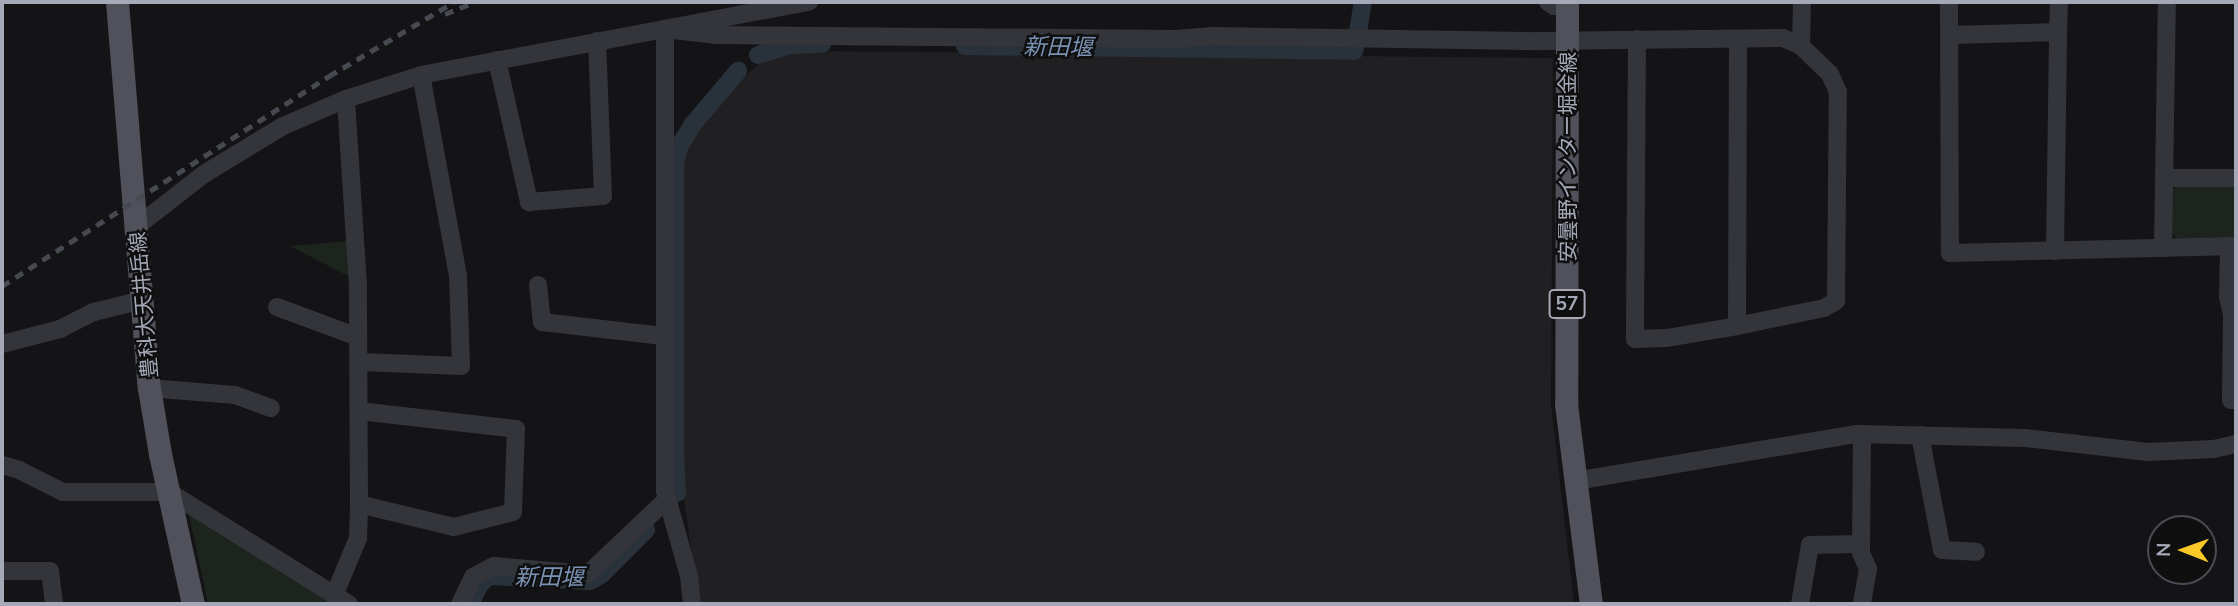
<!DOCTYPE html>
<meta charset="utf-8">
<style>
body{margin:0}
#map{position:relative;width:2238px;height:606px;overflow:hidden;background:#141416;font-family:Mulish,"Noto Sans JP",sans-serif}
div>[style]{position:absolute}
.built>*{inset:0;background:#202023}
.green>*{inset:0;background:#1c241d}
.canal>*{height:18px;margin:-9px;padding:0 9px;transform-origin:9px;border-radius:9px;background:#29313a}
.minor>*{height:18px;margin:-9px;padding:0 9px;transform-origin:9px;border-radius:9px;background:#34353b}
.major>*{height:23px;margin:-11.5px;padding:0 11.5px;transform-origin:11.5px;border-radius:11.5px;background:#50515a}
.rail>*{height:5px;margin-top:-2.5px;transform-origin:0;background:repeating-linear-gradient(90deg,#474950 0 9px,transparent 0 16px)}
span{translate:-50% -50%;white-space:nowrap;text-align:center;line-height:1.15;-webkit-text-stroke:5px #0f0f10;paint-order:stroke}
.shield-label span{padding:2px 5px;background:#0f0f10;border:2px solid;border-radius:5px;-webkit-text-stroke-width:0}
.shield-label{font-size:19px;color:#a5a8b7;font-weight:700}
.street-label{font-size:21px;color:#a5a8b7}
.water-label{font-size:23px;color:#7a92b3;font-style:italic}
.frame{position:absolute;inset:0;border:4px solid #a5a8b7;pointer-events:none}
.north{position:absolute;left:2147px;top:515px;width:70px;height:70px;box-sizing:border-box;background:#0f0f10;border:2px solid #4b4c53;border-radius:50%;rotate:271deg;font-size:19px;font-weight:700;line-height:28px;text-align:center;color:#a5a8b7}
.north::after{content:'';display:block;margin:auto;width:24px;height:32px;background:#fac927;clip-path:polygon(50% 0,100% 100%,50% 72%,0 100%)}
</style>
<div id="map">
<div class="built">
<div style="clip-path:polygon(806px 51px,1553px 58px,1551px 404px,1574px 604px,699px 604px,682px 485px,682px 165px,685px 147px,697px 128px,731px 89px,763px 60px,781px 53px)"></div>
</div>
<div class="green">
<div style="clip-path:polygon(2180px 184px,2236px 184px,2236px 239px,2179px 241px,2171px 233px,2172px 190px)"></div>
<div style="clip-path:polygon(347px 241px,348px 276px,290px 246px)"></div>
<div style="clip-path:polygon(187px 505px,341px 604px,208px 604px)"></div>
</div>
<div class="canal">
<div style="left:1358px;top:32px;width:30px;rotate:-81deg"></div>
<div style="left:965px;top:46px;width:389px;rotate:0.7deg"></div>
<div style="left:1354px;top:51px;width:7px;rotate:-74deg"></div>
<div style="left:758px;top:55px;width:32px;rotate:-18deg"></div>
<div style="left:788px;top:45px;width:34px;rotate:-2deg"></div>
<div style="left:677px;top:493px;width:40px;rotate:-92.9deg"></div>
<div style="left:675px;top:453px;width:290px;rotate:-90deg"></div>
<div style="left:675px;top:163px;width:16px;rotate:-76deg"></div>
<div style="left:679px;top:147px;width:27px;rotate:-59deg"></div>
<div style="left:693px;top:124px;width:70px;rotate:-49.7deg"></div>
<div style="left:470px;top:604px;width:22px;rotate:-63deg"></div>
<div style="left:480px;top:584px;width:12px;rotate:-42deg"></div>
<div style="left:489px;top:576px;width:101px;rotate:2.8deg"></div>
<div style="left:590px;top:581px;width:13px;rotate:-29deg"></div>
<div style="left:601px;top:575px;width:64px;rotate:-45deg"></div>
</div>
<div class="minor">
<div style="left:1548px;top:2px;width:7px;rotate:34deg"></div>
<div style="left:1554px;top:6px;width:13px;rotate:4deg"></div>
<div style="left:1949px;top:2px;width:251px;rotate:89.8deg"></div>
<div style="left:1950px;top:253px;width:286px;rotate:-1.4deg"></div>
<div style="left:665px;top:29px;width:52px;rotate:6.6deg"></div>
<div style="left:717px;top:35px;width:460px;rotate:0.5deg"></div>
<div style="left:1177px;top:39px;width:36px;rotate:-5deg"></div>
<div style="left:1213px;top:36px;width:328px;rotate:0.9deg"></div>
<div style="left:1541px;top:41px;width:242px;rotate:-0.7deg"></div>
<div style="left:1783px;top:38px;width:20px;rotate:24deg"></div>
<div style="left:1801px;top:46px;width:44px;rotate:-88.7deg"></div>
<div style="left:665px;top:29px;width:462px;rotate:90deg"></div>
<div style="left:665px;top:491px;width:88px;rotate:74.2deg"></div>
<div style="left:689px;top:576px;width:28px;rotate:84deg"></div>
<div style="left:1950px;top:35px;width:108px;rotate:-1.6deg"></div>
<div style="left:2058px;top:32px;width:30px;rotate:-88deg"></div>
<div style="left:1637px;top:39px;width:300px;rotate:90.4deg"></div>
<div style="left:1635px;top:339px;width:32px;rotate:-2deg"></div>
<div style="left:1667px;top:338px;width:71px;rotate:-9.7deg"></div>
<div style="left:1737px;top:326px;width:89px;rotate:-11.7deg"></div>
<div style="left:1824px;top:308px;width:14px;rotate:-30deg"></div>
<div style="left:1836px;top:301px;width:209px;rotate:-89.5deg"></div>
<div style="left:1838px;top:92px;width:20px;rotate:-114deg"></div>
<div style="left:1830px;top:74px;width:40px;rotate:-136deg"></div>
<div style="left:497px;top:60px;width:146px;rotate:77.3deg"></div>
<div style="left:529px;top:202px;width:74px;rotate:-4.6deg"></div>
<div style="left:603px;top:196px;width:155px;rotate:-92.2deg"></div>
<div style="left:2165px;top:178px;width:71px"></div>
<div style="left:136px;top:227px;width:86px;rotate:-37.9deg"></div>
<div style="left:204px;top:174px;width:92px;rotate:-31.3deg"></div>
<div style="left:283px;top:126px;width:69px;rotate:-23.2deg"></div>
<div style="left:346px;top:99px;width:79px;rotate:-17.7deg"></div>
<div style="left:421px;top:75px;width:395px;rotate:-10.7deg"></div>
<div style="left:2229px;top:246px;width:51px;rotate:91.1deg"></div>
<div style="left:2228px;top:297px;width:17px;rotate:77deg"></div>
<div style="left:2232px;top:314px;width:86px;rotate:90.7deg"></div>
<div style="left:2231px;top:400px;width:5px"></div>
<div style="left:2163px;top:248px;width:246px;rotate:-89.1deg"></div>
<div style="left:2055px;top:251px;width:219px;rotate:-89.2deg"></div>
<div style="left:538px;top:285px;width:37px;rotate:84deg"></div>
<div style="left:542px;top:322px;width:122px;rotate:6.6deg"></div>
<div style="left:277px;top:307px;width:86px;rotate:20.3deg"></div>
<div style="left:1737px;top:326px;width:287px;rotate:-89.8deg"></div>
<div style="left:2px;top:344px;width:60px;rotate:-14.5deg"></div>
<div style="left:60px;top:329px;width:38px;rotate:-27deg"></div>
<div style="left:94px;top:312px;width:49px;rotate:-14deg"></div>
<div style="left:360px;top:362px;width:101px;rotate:2.3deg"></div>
<div style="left:461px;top:366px;width:90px;rotate:-91.9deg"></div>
<div style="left:458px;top:276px;width:204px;rotate:-100.4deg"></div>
<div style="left:149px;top:388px;width:86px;rotate:4.7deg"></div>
<div style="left:235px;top:395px;width:38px;rotate:20deg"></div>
<div style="left:359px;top:411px;width:158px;rotate:6.5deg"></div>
<div style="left:516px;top:429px;width:83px;rotate:92.1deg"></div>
<div style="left:513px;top:512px;width:61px;rotate:165.7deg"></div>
<div style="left:454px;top:527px;width:98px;rotate:-166.4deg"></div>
<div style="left:1862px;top:434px;width:119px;rotate:90.5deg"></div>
<div style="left:1861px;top:553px;width:17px;rotate:66deg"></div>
<div style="left:1868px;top:569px;width:36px;rotate:100deg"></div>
<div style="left:1920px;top:435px;width:117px;rotate:79.2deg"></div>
<div style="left:1942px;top:550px;width:34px;rotate:3deg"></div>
<div style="left:2px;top:465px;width:18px;rotate:16deg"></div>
<div style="left:19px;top:470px;width:49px;rotate:26.6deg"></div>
<div style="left:63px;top:492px;width:106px"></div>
<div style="left:169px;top:492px;width:212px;rotate:31.9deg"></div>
<div style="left:1575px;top:481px;width:286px;rotate:-9.5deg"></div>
<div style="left:1857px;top:434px;width:168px;rotate:1.4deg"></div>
<div style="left:2025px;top:438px;width:124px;rotate:6.5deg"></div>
<div style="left:2148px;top:452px;width:66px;rotate:-2.6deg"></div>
<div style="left:2214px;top:449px;width:23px;rotate:-13deg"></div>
<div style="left:2px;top:571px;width:48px"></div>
<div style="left:50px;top:571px;width:33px;rotate:83deg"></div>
<div style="left:334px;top:596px;width:63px;rotate:-67.5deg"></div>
<div style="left:358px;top:538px;width:34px;rotate:-88deg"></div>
<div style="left:359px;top:504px;width:218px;rotate:-90.3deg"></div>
<div style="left:358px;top:286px;width:187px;rotate:-93.7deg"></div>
<div style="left:460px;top:604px;width:30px;rotate:-64deg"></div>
<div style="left:473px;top:577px;width:24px;rotate:-28deg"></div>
<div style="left:494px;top:566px;width:94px;rotate:4.9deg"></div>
<div style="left:588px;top:574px;width:108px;rotate:-43.5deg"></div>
<div style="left:1800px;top:604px;width:60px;rotate:-80.4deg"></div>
<div style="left:1810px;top:545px;width:51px;rotate:-1.1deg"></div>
</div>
<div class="major">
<div style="left:117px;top:2px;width:387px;rotate:85.3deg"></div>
<div style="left:149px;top:388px;width:67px;rotate:80.5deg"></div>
<div style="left:160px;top:454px;width:154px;rotate:77.6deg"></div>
<div style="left:1567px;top:2px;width:402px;rotate:90.1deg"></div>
<div style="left:1566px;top:404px;width:202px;rotate:82.9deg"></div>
</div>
<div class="rail">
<div style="left:445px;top:14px;width:32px;rotate:-22deg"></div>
<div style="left:2px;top:286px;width:389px;rotate:-32.7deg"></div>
<div style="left:329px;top:76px;width:145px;rotate:-30.6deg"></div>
</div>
<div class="shield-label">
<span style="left:1567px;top:304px">57</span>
</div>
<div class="street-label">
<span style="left:1567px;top:157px;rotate:-90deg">安曇野インター堀金線</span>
<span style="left:143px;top:305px;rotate:-95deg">豊科大天井岳線</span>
</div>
<div class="water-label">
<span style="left:1058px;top:47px;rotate:1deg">新田堰</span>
<span style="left:549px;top:577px">新田堰</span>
</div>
<div class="frame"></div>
<div class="north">N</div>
</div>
